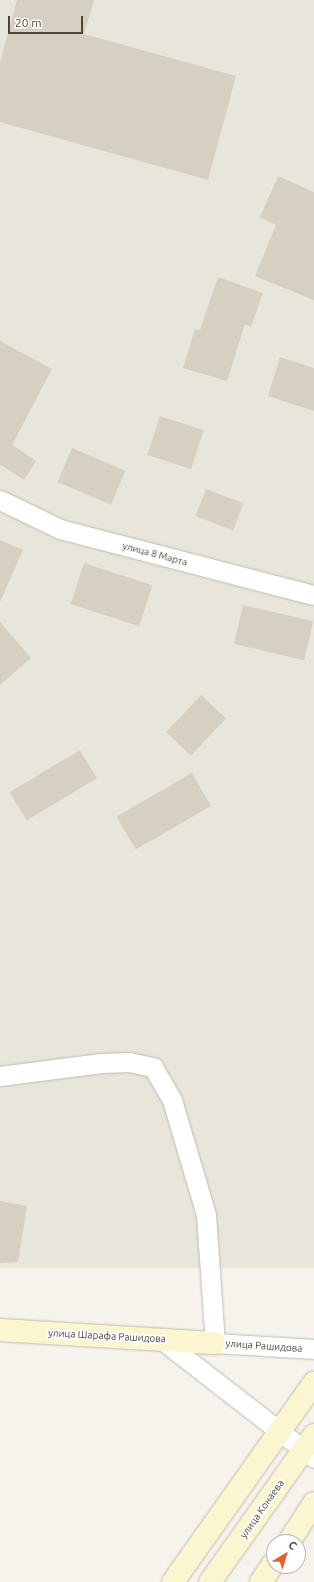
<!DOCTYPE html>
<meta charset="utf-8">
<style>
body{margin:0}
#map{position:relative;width:314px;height:1582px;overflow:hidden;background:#f5f3ec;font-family:Ubuntu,sans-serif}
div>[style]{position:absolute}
.residential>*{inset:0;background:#e8e5db;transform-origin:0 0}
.building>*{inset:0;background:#d6d0c2;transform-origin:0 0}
.roads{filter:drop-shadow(0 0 1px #c0bcaf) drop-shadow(0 0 1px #c0bcaf)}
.minor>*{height:19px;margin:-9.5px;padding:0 9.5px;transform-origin:9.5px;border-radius:9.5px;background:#fff}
.secondary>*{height:22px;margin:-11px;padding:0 11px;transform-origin:11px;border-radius:11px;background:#fbf5d0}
span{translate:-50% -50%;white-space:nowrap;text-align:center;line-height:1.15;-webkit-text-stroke:3.5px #fff;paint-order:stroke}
.street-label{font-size:10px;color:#49453a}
.north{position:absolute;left:266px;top:1534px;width:40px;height:40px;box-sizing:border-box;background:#fff;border:1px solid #b6b5b0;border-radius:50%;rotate:38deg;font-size:11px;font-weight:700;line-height:16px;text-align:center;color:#49453a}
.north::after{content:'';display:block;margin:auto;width:14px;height:18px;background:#e95d2f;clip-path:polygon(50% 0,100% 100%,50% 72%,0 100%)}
.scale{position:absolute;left:8px;top:16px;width:75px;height:18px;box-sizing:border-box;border:2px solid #49453a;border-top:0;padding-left:5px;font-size:12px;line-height:14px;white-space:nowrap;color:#49453a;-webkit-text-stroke:3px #fff;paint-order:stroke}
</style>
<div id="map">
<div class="residential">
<div style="left:0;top:0;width:314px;height:1268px"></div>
</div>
<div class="building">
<div style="clip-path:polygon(17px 0,94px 0,84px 34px,236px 76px,208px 180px,0 122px,0 62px)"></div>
<div style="clip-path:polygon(278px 176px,314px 192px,314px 300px,255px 276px,276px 225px,260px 217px)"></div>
<div style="clip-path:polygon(218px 277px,263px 293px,251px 327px,245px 324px,227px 381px,183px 368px,195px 329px,200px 330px)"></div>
<div style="clip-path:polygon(0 341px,52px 369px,12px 445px,36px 461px,24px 480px,1px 465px,0 467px)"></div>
<div style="clip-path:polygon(280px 357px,314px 368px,314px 411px,268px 396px)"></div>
<div style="left:160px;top:416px;width:46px;height:41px;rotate:18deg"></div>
<div style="left:72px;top:448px;width:58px;height:37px;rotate:23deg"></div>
<div style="left:206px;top:489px;width:40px;height:29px;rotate:21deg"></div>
<div style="clip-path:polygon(0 540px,23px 550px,0 602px)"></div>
<div style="left:84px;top:563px;width:72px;height:43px;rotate:18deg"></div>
<div style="left:243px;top:605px;width:72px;height:40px;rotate:13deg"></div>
<div style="clip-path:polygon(0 622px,31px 658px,0 685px)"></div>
<div style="left:201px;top:695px;width:34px;height:51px;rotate:43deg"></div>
<div style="left:80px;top:750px;width:33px;height:82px;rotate:59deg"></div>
<div style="left:192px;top:773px;width:38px;height:87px;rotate:60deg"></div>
<div style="clip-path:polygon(0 1201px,27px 1206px,18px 1262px,0 1263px)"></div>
</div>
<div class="roads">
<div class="minor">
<div style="left:0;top:500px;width:67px;rotate:25.8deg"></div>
<div style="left:60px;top:529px;width:262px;rotate:14.6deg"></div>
<div style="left:0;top:1076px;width:102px;rotate:-7.3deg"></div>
<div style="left:101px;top:1063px;width:28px;rotate:-2deg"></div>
<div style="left:129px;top:1062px;width:25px;rotate:12deg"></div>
<div style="left:153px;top:1067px;width:38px;rotate:60deg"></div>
<div style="left:172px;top:1100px;width:120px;rotate:73.5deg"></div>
<div style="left:206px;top:1215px;width:128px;rotate:86deg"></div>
<div style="left:215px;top:1343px;width:99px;rotate:3.5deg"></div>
<div style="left:162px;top:1340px;width:192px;rotate:37.8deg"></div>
</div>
<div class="secondary">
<div style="left:0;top:1330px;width:215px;rotate:3.5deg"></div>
<div style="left:289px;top:1542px;width:46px;rotate:-57.3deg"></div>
<div style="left:173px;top:1582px;width:244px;rotate:-54.7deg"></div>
<div style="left:210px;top:1582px;width:180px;rotate:-54.7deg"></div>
<div style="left:261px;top:1582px;width:23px;rotate:-56deg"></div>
</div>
</div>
<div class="street-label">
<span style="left:155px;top:554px;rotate:15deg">улица 8 Марта</span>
<span style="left:107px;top:1336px;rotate:3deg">улица Шарафа Рашидова</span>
<span style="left:264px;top:1346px;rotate:4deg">улица Рашидова</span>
<span style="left:262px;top:1509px;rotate:-55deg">улица Конаева</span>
</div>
<div class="north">С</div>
<div class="scale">20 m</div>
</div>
